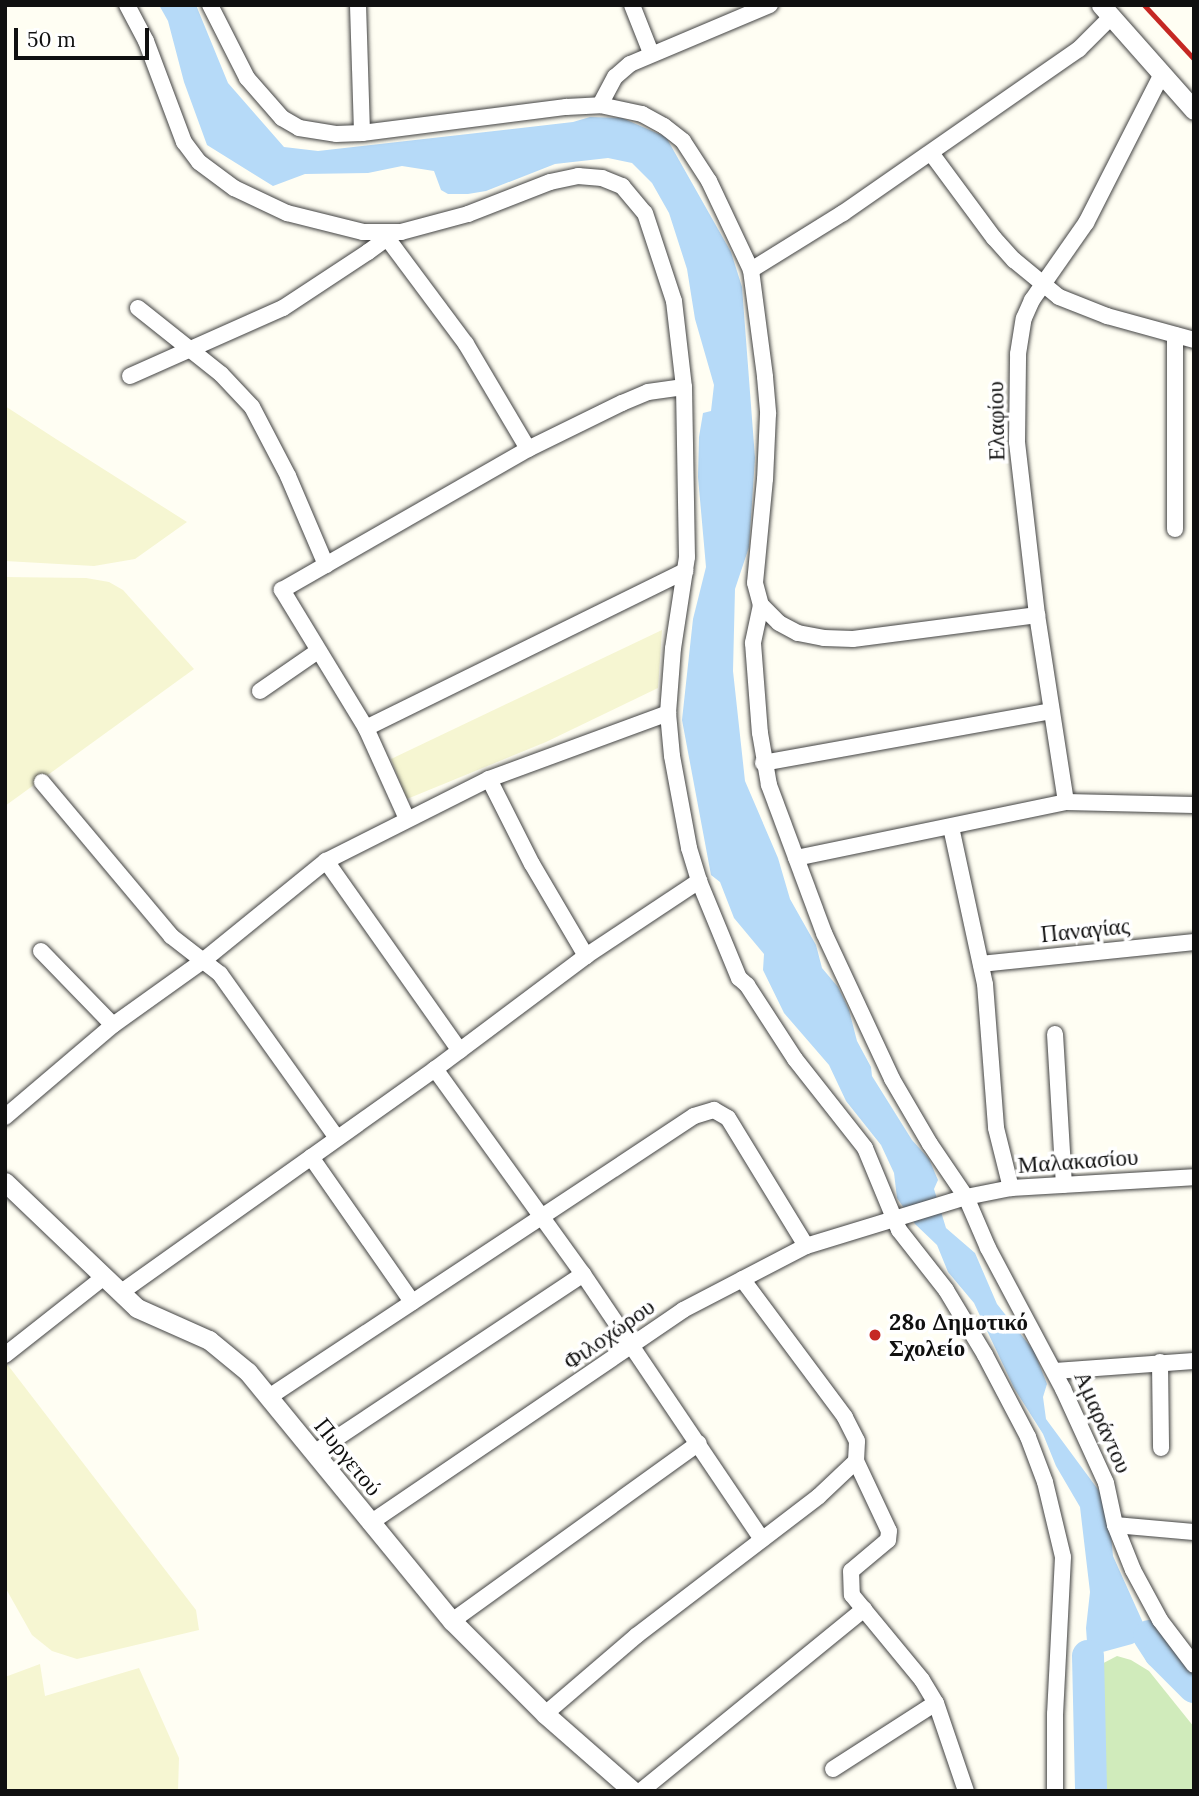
<!DOCTYPE html>
<meta charset="utf-8">
<style>
body{margin:0}
#map{position:relative;width:1199px;height:1796px;overflow:hidden;background:#fffef3;font-family:Lora,serif}
div>[style]{position:absolute}
.farmland>*{inset:0;background:#f6f6d2}
.green>*{inset:0;background:#d0ebbb}
.water>*{inset:0;background:#b6daf8}
.river>*{height:32px;margin:-16px;padding:0 16px;transform-origin:16px;border-radius:16px;background:#b6daf8}
.roads{filter:drop-shadow(0 0 2px #434343) drop-shadow(0 0 2px #434343)}
.minor>*{height:16px;margin:-8px;padding:0 8px;transform-origin:8px;border-radius:8px;background:#fff}
.tertiary>*{height:19px;margin:-9.5px;padding:0 9.5px;transform-origin:9.5px;border-radius:9.5px;background:#fff}
.rail>*{height:5px;margin:-2.5px;padding:0 2.5px;transform-origin:2.5px;border-radius:2.5px;background:#c52823}
.dots>*{width:19px;height:19px;translate:-50% -50%;box-sizing:border-box;border:4px solid #fff;border-radius:50%}
span{translate:-50% -50%;white-space:nowrap;text-align:center;line-height:1.15;-webkit-text-stroke:7px #fff;paint-order:stroke}
.street-label{font-size:23px;color:#101010}
.poi-label{font-size:23px;color:#101010;font-weight:700}
.left{translate:0 -50%;text-align:left}
.frame{position:absolute;inset:0;border:7px solid #101010;pointer-events:none}
.scale{position:absolute;left:14px;top:28px;width:135px;height:32px;box-sizing:border-box;border:4px solid #101010;border-top:0;padding-left:9px;font-size:21px;line-height:24px;white-space:nowrap;color:#101010;-webkit-text-stroke:5px #fff;paint-order:stroke}
</style>
<div id="map">
<div class="farmland">
<div style="clip-path:polygon(5px 406px,56px 439px,187px 522px,135px 559px,94px 566px,5px 561px)"></div>
<div style="clip-path:polygon(5px 577px,86px 578px,109px 582px,123px 590px,194px 669px,5px 806px)"></div>
<div style="clip-path:polygon(662px 630px,658px 688px,546px 742px,407px 799px,391px 759px)"></div>
<div style="clip-path:polygon(7px 1364px,196px 1610px,199px 1630px,77px 1659px,52px 1651px,32px 1635px,5px 1587px)"></div>
<div style="clip-path:polygon(40px 1664px,45px 1696px,139px 1668px,179px 1758px,178px 1791px,5px 1791px,5px 1677px)"></div>
</div>
<div class="green">
<div style="clip-path:polygon(1117px 1656px,1131px 1660px,1149px 1671px,1194px 1727px,1194px 1791px,1096px 1791px,1092px 1669px)"></div>
</div>
<div class="water">
<div style="clip-path:polygon(159px 5px,196px 5px,228px 83px,284px 147px,318px 151px,573px 122px,590px 117px,622px 118px,666px 137px,731px 252px,742px 287px,755px 458px,749px 547px,735px 589px,733px 671px,745px 781px,778px 858px,790px 899px,816px 945px,822px 968px,838px 987px,849px 1010px,857px 1041px,871px 1067px,872px 1076px,912px 1140px,929px 1159px,938px 1180px,934px 1189px,946px 1228px,975px 1253px,997px 1304px,1034px 1351px,1047px 1384px,1043px 1397px,1046px 1419px,1108px 1503px,1113px 1556px,1149px 1636px,1132px 1644px,1088px 1656px,1086px 1628px,1090px 1592px,1080px 1507px,1056px 1466px,1043px 1434px,1014px 1388px,974px 1303px,948px 1272px,937px 1245px,915px 1224px,897px 1198px,894px 1173px,881px 1145px,846px 1101px,829px 1065px,784px 1013px,763px 970px,764px 954px,734px 918px,720px 882px,711px 875px,682px 720px,693px 619px,706px 567px,698px 477px,699px 437px,703px 413px,711px 411px,714px 385px,695px 319px,687px 269px,669px 213px,652px 183px,632px 163px,608px 158px,555px 164px,486px 191px,468px 194px,448px 194px,441px 190px,434px 171px,402px 166px,368px 173px,305px 174px,273px 186px,207px 145px,184px 82px,168px 21px)"></div>
</div>
<div class="river">
<div style="left:1149px;top:1636px;width:20px;rotate:57deg"></div>
<div style="left:1160px;top:1653px;width:48px;rotate:45deg"></div>
<div style="left:1088px;top:1656px;width:135px;rotate:88.7deg"></div>
</div>
<div class="roads">
<div class="minor">
<div style="left:127px;top:5px;width:41px;rotate:62.2deg"></div>
<div style="left:146px;top:41px;width:108px;rotate:69.4deg"></div>
<div style="left:184px;top:142px;width:25px;rotate:53deg"></div>
<div style="left:199px;top:162px;width:44px;rotate:36.6deg"></div>
<div style="left:234px;top:188px;width:59px;rotate:25.3deg"></div>
<div style="left:287px;top:213px;width:78px;rotate:14deg"></div>
<div style="left:363px;top:232px;width:38px"></div>
<div style="left:401px;top:232px;width:69px;rotate:-15deg"></div>
<div style="left:468px;top:214px;width:88px;rotate:-21.3deg"></div>
<div style="left:550px;top:182px;width:29px;rotate:-12deg"></div>
<div style="left:578px;top:176px;width:24px;rotate:5deg"></div>
<div style="left:602px;top:178px;width:22px;rotate:22deg"></div>
<div style="left:622px;top:186px;width:35px;rotate:50deg"></div>
<div style="left:645px;top:213px;width:93px;rotate:71.8deg"></div>
<div style="left:674px;top:301px;width:87px;rotate:83.4deg"></div>
<div style="left:684px;top:387px;width:170px;rotate:89deg"></div>
<div style="left:687px;top:557px;width:92px;rotate:98.7deg"></div>
<div style="left:673px;top:648px;width:65px;rotate:94.4deg"></div>
<div style="left:668px;top:713px;width:43px;rotate:84.7deg"></div>
<div style="left:672px;top:756px;width:94px;rotate:79.5deg"></div>
<div style="left:689px;top:848px;width:34px;rotate:73deg"></div>
<div style="left:699px;top:881px;width:105px;rotate:67.6deg"></div>
<div style="left:739px;top:978px;width:11px;rotate:41deg"></div>
<div style="left:747px;top:985px;width:88px;rotate:57deg"></div>
<div style="left:795px;top:1059px;width:113px;rotate:51.8deg"></div>
<div style="left:865px;top:1148px;width:89px;rotate:67.5deg"></div>
<div style="left:899px;top:1230px;width:76px;rotate:51.9deg"></div>
<div style="left:946px;top:1290px;width:76px;rotate:59deg"></div>
<div style="left:985px;top:1355px;width:93px;rotate:62.3deg"></div>
<div style="left:1028px;top:1437px;width:48px;rotate:69.3deg"></div>
<div style="left:1045px;top:1482px;width:77px;rotate:76.5deg"></div>
<div style="left:1063px;top:1557px;width:157px;rotate:92.9deg"></div>
<div style="left:1055px;top:1714px;width:77px;rotate:90deg"></div>
<div style="left:210px;top:5px;width:82px;rotate:63.1deg"></div>
<div style="left:247px;top:78px;width:53px;rotate:48.8deg"></div>
<div style="left:282px;top:118px;width:20px;rotate:30deg"></div>
<div style="left:299px;top:128px;width:37px;rotate:9deg"></div>
<div style="left:336px;top:134px;width:26px;rotate:-2deg"></div>
<div style="left:362px;top:133px;width:206px;rotate:-7.3deg"></div>
<div style="left:566px;top:107px;width:34px;rotate:-3deg"></div>
<div style="left:600px;top:105px;width:43px;rotate:12.1deg"></div>
<div style="left:642px;top:114px;width:25px;rotate:29deg"></div>
<div style="left:664px;top:126px;width:24px;rotate:38deg"></div>
<div style="left:683px;top:141px;width:48px;rotate:57deg"></div>
<div style="left:709px;top:181px;width:98px;rotate:64.7deg"></div>
<div style="left:751px;top:270px;width:108px;rotate:82.5deg"></div>
<div style="left:765px;top:377px;width:37px;rotate:85deg"></div>
<div style="left:768px;top:414px;width:65px;rotate:92.6deg"></div>
<div style="left:765px;top:479px;width:104px;rotate:95.5deg"></div>
<div style="left:755px;top:583px;width:23px;rotate:75deg"></div>
<div style="left:761px;top:605px;width:39px;rotate:102deg"></div>
<div style="left:753px;top:643px;width:90px;rotate:85.6deg"></div>
<div style="left:760px;top:733px;width:53px;rotate:80.2deg"></div>
<div style="left:769px;top:785px;width:158px;rotate:69.6deg"></div>
<div style="left:824px;top:933px;width:161px;rotate:65deg"></div>
<div style="left:892px;top:1079px;width:75px;rotate:59.7deg"></div>
<div style="left:930px;top:1144px;width:64px;rotate:55.8deg"></div>
<div style="left:966px;top:1197px;width:56px;rotate:66.7deg"></div>
<div style="left:988px;top:1248px;width:160px;rotate:62deg"></div>
<div style="left:1063px;top:1389px;width:103px;rotate:65.4deg"></div>
<div style="left:1106px;top:1483px;width:43px;rotate:77.9deg"></div>
<div style="left:1115px;top:1525px;width:48px;rotate:68.2deg"></div>
<div style="left:1133px;top:1570px;width:57px;rotate:61.6deg"></div>
<div style="left:1160px;top:1620px;width:56px;rotate:52.9deg"></div>
<div style="left:358px;top:5px;width:128px;rotate:88.2deg"></div>
<div style="left:632px;top:5px;width:52px;rotate:68.4deg"></div>
<div style="left:600px;top:105px;width:32px;rotate:-62deg"></div>
<div style="left:615px;top:77px;width:20px;rotate:-41deg"></div>
<div style="left:630px;top:64px;width:152px;rotate:-22.9deg"></div>
<div style="left:931px;top:153px;width:106px;rotate:53.5deg"></div>
<div style="left:994px;top:238px;width:30px;rotate:48deg"></div>
<div style="left:1014px;top:260px;width:58px;rotate:39.4deg"></div>
<div style="left:1059px;top:297px;width:52px;rotate:21.6deg"></div>
<div style="left:1107px;top:316px;width:90px;rotate:15.4deg"></div>
<div style="left:387px;top:238px;width:132px;rotate:53.3deg"></div>
<div style="left:466px;top:344px;width:122px;rotate:59.4deg"></div>
<div style="left:751px;top:270px;width:108px;rotate:-31.8deg"></div>
<div style="left:843px;top:213px;width:287px;rotate:-34.8deg"></div>
<div style="left:1079px;top:49px;width:45px;rotate:-45deg"></div>
<div style="left:138px;top:308px;width:106px;rotate:38.5deg"></div>
<div style="left:221px;top:374px;width:45px;rotate:46.8deg"></div>
<div style="left:252px;top:407px;width:78px;rotate:62.4deg"></div>
<div style="left:288px;top:476px;width:97px;rotate:66.9deg"></div>
<div style="left:1175px;top:335px;width:194px;rotate:90deg"></div>
<div style="left:130px;top:376px;width:167px;rotate:-24deg"></div>
<div style="left:283px;top:308px;width:102px;rotate:-33.4deg"></div>
<div style="left:368px;top:252px;width:24px;rotate:-36deg"></div>
<div style="left:387px;top:238px;width:5px;rotate:-79deg"></div>
<div style="left:761px;top:605px;width:25px;rotate:45deg"></div>
<div style="left:779px;top:623px;width:21px;rotate:28deg"></div>
<div style="left:798px;top:633px;width:26px;rotate:11deg"></div>
<div style="left:824px;top:638px;width:29px;rotate:2deg"></div>
<div style="left:853px;top:639px;width:186px;rotate:-7.4deg"></div>
<div style="left:260px;top:691px;width:70px;rotate:-34.6deg"></div>
<div style="left:366px;top:728px;width:356px;rotate:-26.2deg"></div>
<div style="left:763px;top:763px;width:293px;rotate:-10.2deg"></div>
<div style="left:489px;top:779px;width:95px;rotate:63.2deg"></div>
<div style="left:532px;top:864px;width:107px;rotate:59.6deg"></div>
<div style="left:42px;top:782px;width:201px;rotate:50deg"></div>
<div style="left:171px;top:936px;width:62px;rotate:37.8deg"></div>
<div style="left:220px;top:974px;width:201px;rotate:54.5deg"></div>
<div style="left:1066px;top:802px;width:189px;rotate:-98.8deg"></div>
<div style="left:1037px;top:615px;width:174px;rotate:-96.6deg"></div>
<div style="left:1017px;top:442px;width:88px;rotate:-89.3deg"></div>
<div style="left:1018px;top:354px;width:36px;rotate:-81deg"></div>
<div style="left:1024px;top:318px;width:20px;rotate:-66deg"></div>
<div style="left:1032px;top:300px;width:94px;rotate:-55deg"></div>
<div style="left:1086px;top:223px;width:167px;rotate:-63deg"></div>
<div style="left:407px;top:819px;width:100px;rotate:-114.3deg"></div>
<div style="left:366px;top:728px;width:162px;rotate:-121.3deg"></div>
<div style="left:282px;top:590px;width:284px;rotate:-29.8deg"></div>
<div style="left:528px;top:449px;width:105px;rotate:-26.1deg"></div>
<div style="left:622px;top:403px;width:28px;rotate:-23deg"></div>
<div style="left:648px;top:392px;width:36px;rotate:-8deg"></div>
<div style="left:951px;top:827px;width:161px;rotate:77.8deg"></div>
<div style="left:985px;top:984px;width:144px;rotate:85.6deg"></div>
<div style="left:996px;top:1128px;width:62px;rotate:76deg"></div>
<div style="left:796px;top:858px;width:276px;rotate:-11.7deg"></div>
<div style="left:1066px;top:802px;width:128px;rotate:1.3deg"></div>
<div style="left:326px;top:861px;width:232px;rotate:54.8deg"></div>
<div style="left:41px;top:951px;width:103px;rotate:45.8deg"></div>
<div style="left:981px;top:964px;width:214px;rotate:-5.9deg"></div>
<div style="left:1055px;top:1034px;width:151px;rotate:86.6deg"></div>
<div style="left:435px;top:1069px;width:253px;rotate:54.2deg"></div>
<div style="left:583px;top:1274px;width:320px;rotate:56deg"></div>
<div style="left:5px;top:1117px;width:142px;rotate:-40.4deg"></div>
<div style="left:113px;top:1025px;width:112px;rotate:-35.5deg"></div>
<div style="left:204px;top:960px;width:157px;rotate:-39.1deg"></div>
<div style="left:326px;top:861px;width:182px;rotate:-26.7deg"></div>
<div style="left:489px;top:779px;width:191px;rotate:-20.2deg"></div>
<div style="left:311px;top:1157px;width:177px;rotate:55.1deg"></div>
<div style="left:120px;top:1293px;width:387px;rotate:-35.4deg"></div>
<div style="left:435px;top:1069px;width:189px;rotate:-36.8deg"></div>
<div style="left:586px;top:956px;width:136px;rotate:-33.6deg"></div>
<div style="left:5px;top:1355px;width:126px;rotate:-38.2deg"></div>
<div style="left:1160px;top:1362px;width:86px;rotate:89.3deg"></div>
<div style="left:1055px;top:1371px;width:139px;rotate:-4.1deg"></div>
<div style="left:269px;top:1397px;width:509px;rotate:-33.47deg"></div>
<div style="left:694px;top:1116px;width:21px;rotate:-17deg"></div>
<div style="left:714px;top:1110px;width:16px;rotate:30deg"></div>
<div style="left:728px;top:1118px;width:150px;rotate:58.6deg"></div>
<div style="left:314px;top:1453px;width:323px;rotate:-33.6deg"></div>
<div style="left:856px;top:1461px;width:77px;rotate:64.8deg"></div>
<div style="left:889px;top:1531px;width:9px;rotate:96deg"></div>
<div style="left:888px;top:1540px;width:48px;rotate:140deg"></div>
<div style="left:851px;top:1571px;width:24px;rotate:88deg"></div>
<div style="left:852px;top:1595px;width:110px;rotate:50.5deg"></div>
<div style="left:922px;top:1680px;width:27px;rotate:59deg"></div>
<div style="left:936px;top:1703px;width:93px;rotate:71.2deg"></div>
<div style="left:370px;top:1523px;width:379px;rotate:-34.2deg"></div>
<div style="left:683px;top:1310px;width:139px;rotate:-27.5deg"></div>
<div style="left:806px;top:1246px;width:167px;rotate:-17deg"></div>
<div style="left:966px;top:1197px;width:46px;rotate:-11.3deg"></div>
<div style="left:1011px;top:1188px;width:183px;rotate:-3.4deg"></div>
<div style="left:1115px;top:1525px;width:79px;rotate:5.1deg"></div>
<div style="left:452px;top:1621px;width:304px;rotate:-35.8deg"></div>
<div style="left:545px;top:1714px;width:120px;rotate:-40.6deg"></div>
<div style="left:636px;top:1636px;width:230px;rotate:-37.4deg"></div>
<div style="left:819px;top:1496px;width:51px;rotate:-43.4deg"></div>
<div style="left:856px;top:1461px;width:20px;rotate:-87deg"></div>
<div style="left:857px;top:1441px;width:27px;rotate:-117deg"></div>
<div style="left:845px;top:1417px;width:172px;rotate:-126.7deg"></div>
<div style="left:833px;top:1769px;width:122px;rotate:-32.7deg"></div>
<div style="left:641px;top:1791px;width:288px;rotate:-39.2deg"></div>
</div>
<div class="tertiary">
<div style="left:1101px;top:5px;width:140px;rotate:48.5deg"></div>
<div style="left:5px;top:1182px;width:182px;rotate:43.7deg"></div>
<div style="left:137px;top:1308px;width:79px;rotate:24deg"></div>
<div style="left:209px;top:1340px;width:50px;rotate:39.4deg"></div>
<div style="left:248px;top:1372px;width:322px;rotate:50.7deg"></div>
<div style="left:452px;top:1621px;width:132px;rotate:45deg"></div>
<div style="left:545px;top:1714px;width:117px;rotate:41.2deg"></div>
</div>
</div>
<div class="rail">
<div style="left:1144px;top:5px;width:74px;rotate:47.2deg"></div>
</div>
<div class="dots">
<div style="left:875px;top:1335px;background:#c52823"></div>
</div>
<div class="street-label">
<span style="left:996px;top:421px;rotate:-91deg">Ελαφίου</span>
<span style="left:1085px;top:930px;rotate:-6deg">Παναγίας</span>
<span style="left:1078px;top:1161px;rotate:-4deg">Μαλακασίου</span>
<span style="left:609px;top:1334px;rotate:-35deg">Φιλοχώρου</span>
<span style="left:1103px;top:1422px;rotate:66deg">Αμαράντου</span>
<span style="left:348px;top:1457px;rotate:51deg">Πυργετού</span>
</div>
<div class="poi-label">
<span class="left" style="left:889px;top:1335px">28ο Δημοτικό<br>Σχολείο</span>
</div>
<div class="frame"></div>
<div class="scale">50 m</div>
</div>
